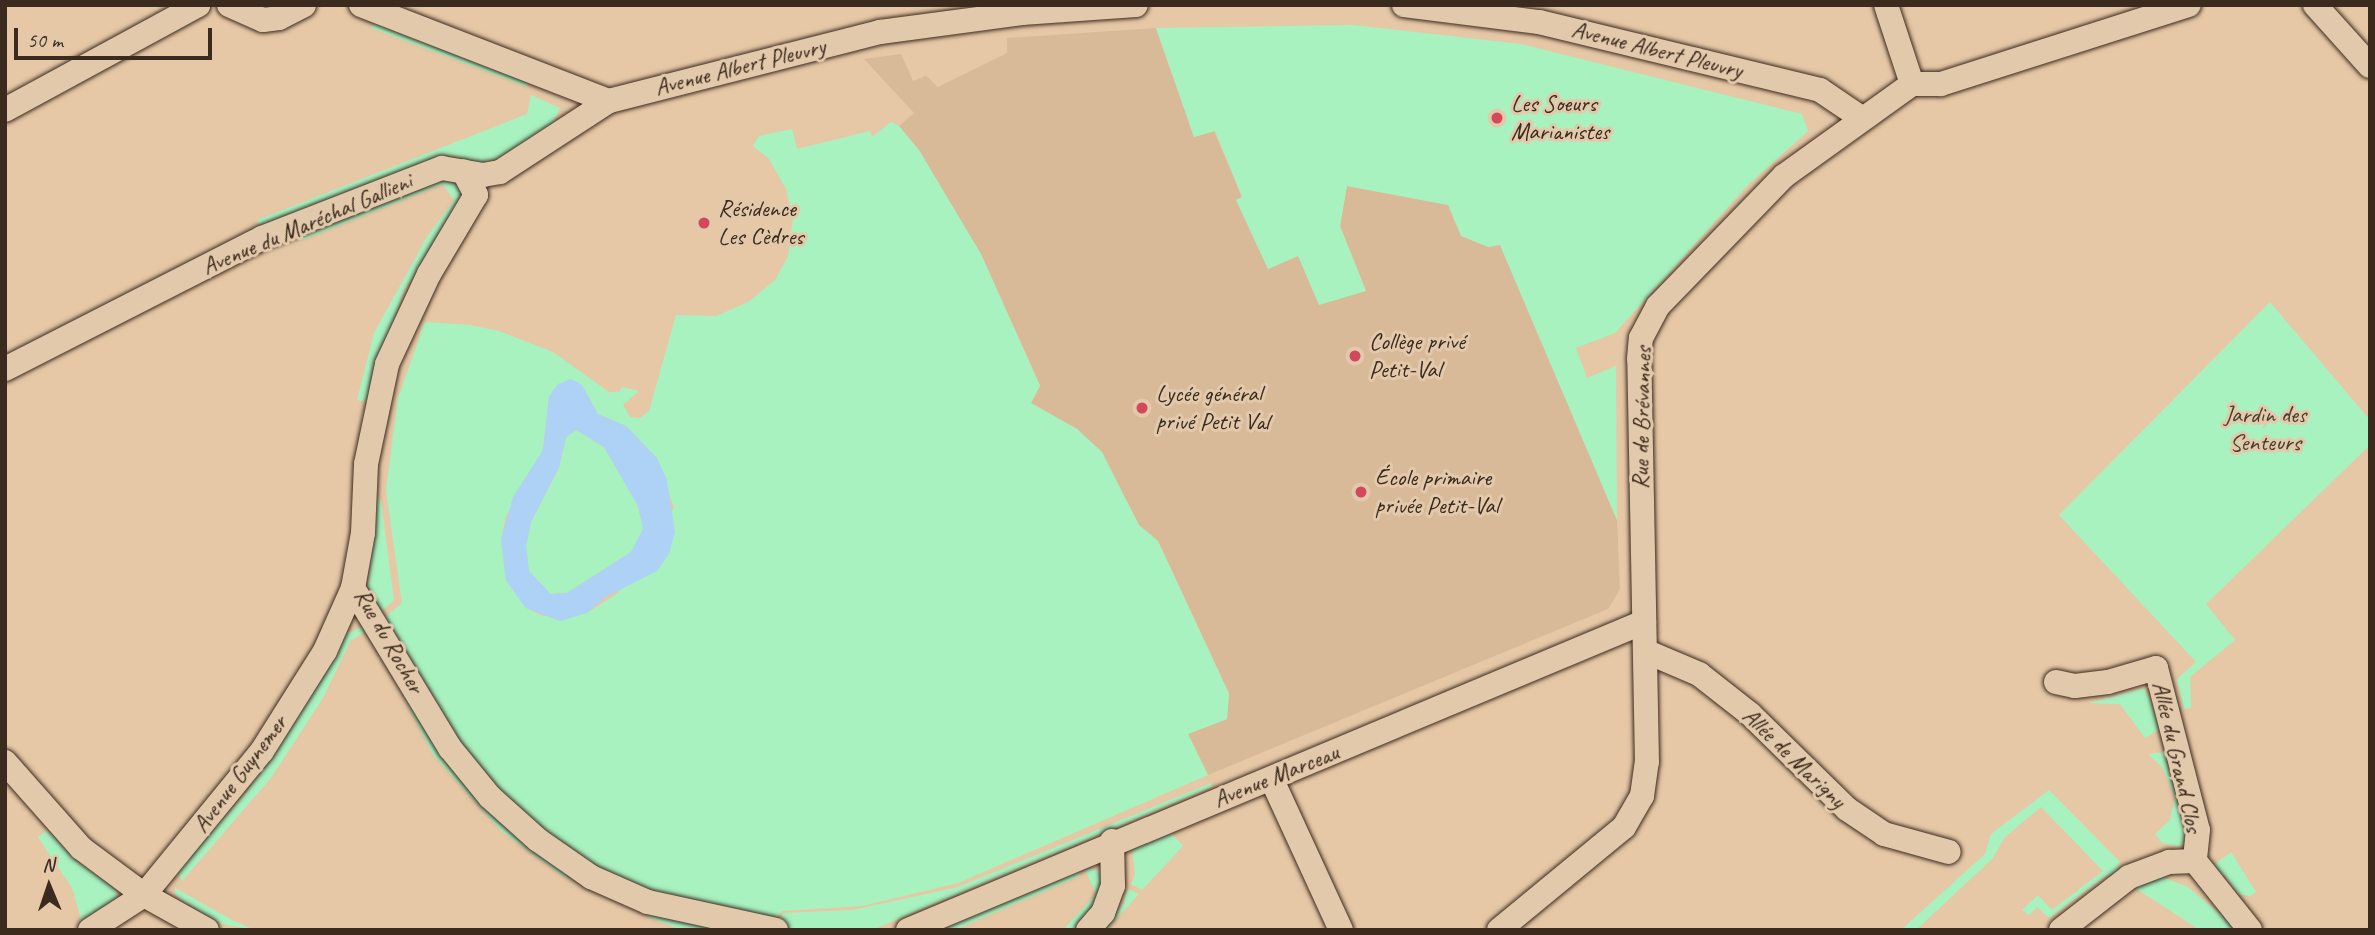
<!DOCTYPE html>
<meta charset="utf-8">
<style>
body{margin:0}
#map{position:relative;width:2375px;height:935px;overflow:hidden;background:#e6c8a6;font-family:Caveat,sans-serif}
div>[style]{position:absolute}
.built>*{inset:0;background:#d8b998}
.green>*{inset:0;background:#a8f2c0}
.water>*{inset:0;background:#aed1f6}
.roads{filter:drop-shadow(0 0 2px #3b2a1e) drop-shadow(0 0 2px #3b2a1e)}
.street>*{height:24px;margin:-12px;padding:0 12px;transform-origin:12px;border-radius:12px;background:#e3c9ab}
.dots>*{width:19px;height:19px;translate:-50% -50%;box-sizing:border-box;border:4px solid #e3c9ab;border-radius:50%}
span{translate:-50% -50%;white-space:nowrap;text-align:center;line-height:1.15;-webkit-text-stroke:6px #e3c9ab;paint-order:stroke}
.street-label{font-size:24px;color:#3b2a1e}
.poi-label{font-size:24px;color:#3b2a1e}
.left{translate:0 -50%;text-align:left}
.park-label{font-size:24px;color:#463e2e}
.frame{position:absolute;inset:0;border:7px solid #3b2a1e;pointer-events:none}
.north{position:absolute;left:14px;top:851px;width:70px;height:70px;-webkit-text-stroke:5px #e3c9ab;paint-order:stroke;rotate:358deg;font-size:19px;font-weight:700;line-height:28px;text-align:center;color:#3b2a1e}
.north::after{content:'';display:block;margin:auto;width:24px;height:32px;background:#3b2a1e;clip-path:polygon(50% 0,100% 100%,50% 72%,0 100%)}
.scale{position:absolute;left:14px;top:28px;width:198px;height:32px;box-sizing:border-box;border:4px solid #3b2a1e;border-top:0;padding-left:9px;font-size:21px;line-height:24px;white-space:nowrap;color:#3b2a1e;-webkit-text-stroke:5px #e3c9ab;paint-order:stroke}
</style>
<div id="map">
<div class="built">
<div style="clip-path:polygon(1156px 28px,1194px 137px,1214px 131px,1242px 197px,1237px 200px,1268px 269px,1298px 256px,1366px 291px,1340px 226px,1347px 186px,1448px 205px,1500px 245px,1617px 520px,1620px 589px,1608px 609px,1208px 775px,1188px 734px,1227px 719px,1229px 693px,1158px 541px,1139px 526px,1101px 452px,1077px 429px,1031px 403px,1040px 385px,981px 254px,899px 126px,914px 113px,864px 59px,901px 54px,913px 81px,926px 76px,938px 87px,1007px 53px,1007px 38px)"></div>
</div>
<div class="green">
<div style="clip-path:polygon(375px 21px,529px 81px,527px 87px,371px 28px)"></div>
<div style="clip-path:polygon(1354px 25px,1521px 44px,1802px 114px,1808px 131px,1748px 185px,1615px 333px,1576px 348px,1587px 378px,1616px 366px,1617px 520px,1500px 245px,1488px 247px,1461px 236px,1448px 205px,1347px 186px,1340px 226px,1366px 291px,1319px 305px,1298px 256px,1268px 269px,1236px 200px,1242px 197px,1215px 131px,1194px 137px,1156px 28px)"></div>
<div style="clip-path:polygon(531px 95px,560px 108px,552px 126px,484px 168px,453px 156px,437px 157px,261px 231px,257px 220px,527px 114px)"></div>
<div style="clip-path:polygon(evenodd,891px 122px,899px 126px,919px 150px,981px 254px,1040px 386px,1031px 403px,1077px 429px,1102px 452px,1139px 525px,1158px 541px,1229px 694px,1227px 719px,1188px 734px,1208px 775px,958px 883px,862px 906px,782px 911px,774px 921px,709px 914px,585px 866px,479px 773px,383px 619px,402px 603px,386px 491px,398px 398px,425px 322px,470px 325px,499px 331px,553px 352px,609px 392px,619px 392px,622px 387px,639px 391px,623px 405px,630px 417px,640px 418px,649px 411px,676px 315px,716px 316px,748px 302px,775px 280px,788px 256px,793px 219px,786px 189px,769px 159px,753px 146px,759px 136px,792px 129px,797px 149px,870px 131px,872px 137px,891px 122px,582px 385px,598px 414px,626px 426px,657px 458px,674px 508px,618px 593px,587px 613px,543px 616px,526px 608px,506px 580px,501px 540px,506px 516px,543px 450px,549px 396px,582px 385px)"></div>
<div style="clip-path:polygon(450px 178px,464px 190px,456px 213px,404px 291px,366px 402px,357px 400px,374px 333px,427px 237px,454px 200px,443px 184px,303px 240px,300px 235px)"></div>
<div style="clip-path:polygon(2270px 302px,2370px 420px,2370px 445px,2206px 604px,2235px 640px,2190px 677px,2191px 708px,2184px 709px,2177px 679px,2196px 662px,2059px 515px)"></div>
<div style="clip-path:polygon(576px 430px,604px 447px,638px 506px,643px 529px,631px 552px,567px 593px,550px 594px,529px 571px,526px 546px,531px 522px,559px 468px,566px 437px)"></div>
<div style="clip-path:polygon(377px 499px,381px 501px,394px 600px,380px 613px,368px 587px)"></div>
<div style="clip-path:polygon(361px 627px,371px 628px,417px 712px,566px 868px,567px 879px,501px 831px,433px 755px,372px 635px,363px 633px,351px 640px,323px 698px,271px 778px,182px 881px,177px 870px,247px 792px,306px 704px,343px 636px)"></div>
<div style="clip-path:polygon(2145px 688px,2162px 728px,2145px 738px,2120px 704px,2088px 703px)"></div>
<div style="clip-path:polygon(2167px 752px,2188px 835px,2180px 847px,2162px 843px,2155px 834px,2170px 820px,2175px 797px,2162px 767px,2148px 754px)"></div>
<div style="clip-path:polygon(1211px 783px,1212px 787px,872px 930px,792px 930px,777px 922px,783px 913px,853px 910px,958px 887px)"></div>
<div style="clip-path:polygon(2049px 790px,2120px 862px,2116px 874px,2107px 875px,2049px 918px,2037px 907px,2029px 915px,2022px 910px,2038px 895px,2052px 910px,2103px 871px,2041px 807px,2004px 838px,1993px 858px,1916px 930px,1901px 930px,1985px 854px,1991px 834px)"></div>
<div style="clip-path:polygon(47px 830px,117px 891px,116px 899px,82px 922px,72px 888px,38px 837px)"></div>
<div style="clip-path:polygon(1169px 831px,1183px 846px,1142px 890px,1131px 884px,1135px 875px,1132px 847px)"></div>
<div style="clip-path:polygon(2231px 852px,2256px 892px,2250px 896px,2238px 894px,2225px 875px,2218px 878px,2214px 865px)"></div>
<div style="clip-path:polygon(1084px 867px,1103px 872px,1102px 898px,1072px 930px,1063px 930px,1096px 894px)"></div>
<div style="clip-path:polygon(1078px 870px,1080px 876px,955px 930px,946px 925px)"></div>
<div style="clip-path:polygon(2160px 876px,2188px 887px,2239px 930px,2200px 930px,2129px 884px)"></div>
<div style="clip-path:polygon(175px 888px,234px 921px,255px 930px,222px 924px,187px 904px,175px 894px)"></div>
<div style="clip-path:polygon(1128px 889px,1139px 894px,1106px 930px,1101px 930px,1123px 905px)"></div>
<div style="clip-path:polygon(650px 909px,747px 930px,682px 930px,648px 917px)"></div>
</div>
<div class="water">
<div style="clip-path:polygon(evenodd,571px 379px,582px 385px,598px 414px,626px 426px,657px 458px,667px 480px,675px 532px,669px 554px,657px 571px,604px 598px,587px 613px,560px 621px,526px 608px,519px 599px,506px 580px,501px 540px,513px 497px,543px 450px,549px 396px,558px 384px,571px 379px,576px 430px,604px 447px,638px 506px,643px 529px,631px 552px,567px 593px,551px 594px,529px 571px,526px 546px,531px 522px,559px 467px,566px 437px,576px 430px)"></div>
</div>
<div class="roads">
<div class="street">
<div style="left:229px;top:5px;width:37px;rotate:24deg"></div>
<div style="left:263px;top:20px;width:16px;rotate:-7deg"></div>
<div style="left:279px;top:18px;width:28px;rotate:-27deg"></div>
<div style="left:361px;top:5px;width:266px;rotate:21.2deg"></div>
<div style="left:609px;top:101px;width:280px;rotate:-14.3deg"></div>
<div style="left:880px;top:32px;width:143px;rotate:-7.6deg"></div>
<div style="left:1022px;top:13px;width:114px;rotate:-4deg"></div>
<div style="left:1404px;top:5px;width:136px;rotate:7.2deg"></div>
<div style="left:1539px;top:22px;width:289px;rotate:13.6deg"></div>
<div style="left:1820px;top:90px;width:48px;rotate:34deg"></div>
<div style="left:1886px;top:5px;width:83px;rotate:71.8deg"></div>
<div style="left:2315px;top:5px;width:82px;rotate:48deg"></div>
<div style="left:5px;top:110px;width:220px;rotate:-28.5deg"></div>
<div style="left:5px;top:369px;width:288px;rotate:-27deg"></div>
<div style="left:262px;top:238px;width:193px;rotate:-21.3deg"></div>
<div style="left:442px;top:168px;width:42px;rotate:9.7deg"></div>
<div style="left:483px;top:175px;width:17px;rotate:-10deg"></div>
<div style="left:500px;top:172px;width:130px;rotate:-33.1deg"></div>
<div style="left:353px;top:588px;width:187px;rotate:58.8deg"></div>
<div style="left:450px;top:748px;width:63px;rotate:50.8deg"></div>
<div style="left:490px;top:797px;width:64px;rotate:41.9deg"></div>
<div style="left:538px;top:840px;width:65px;rotate:34.9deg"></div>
<div style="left:591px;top:877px;width:62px;rotate:23.7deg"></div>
<div style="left:648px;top:902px;width:131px;rotate:12.3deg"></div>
<div style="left:1645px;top:651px;width:59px;rotate:23.1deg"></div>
<div style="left:1699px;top:674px;width:65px;rotate:38.1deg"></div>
<div style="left:1750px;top:714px;width:136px;rotate:44.4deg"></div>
<div style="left:1847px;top:809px;width:45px;rotate:34deg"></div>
<div style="left:1884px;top:834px;width:67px;rotate:15.5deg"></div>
<div style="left:2056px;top:682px;width:19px;rotate:12deg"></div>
<div style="left:2075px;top:686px;width:33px;rotate:-7deg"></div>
<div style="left:2108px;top:682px;width:50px;rotate:-16.3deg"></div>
<div style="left:2156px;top:668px;width:167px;rotate:75.5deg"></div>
<div style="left:2198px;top:830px;width:31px;rotate:96deg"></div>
<div style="left:2195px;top:861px;width:88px;rotate:51.4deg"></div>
<div style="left:5px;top:762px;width:115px;rotate:48.5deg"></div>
<div style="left:81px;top:848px;width:79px;rotate:36.7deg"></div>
<div style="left:144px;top:895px;width:72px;rotate:29.1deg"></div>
<div style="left:1272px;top:780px;width:165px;rotate:65.3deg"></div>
<div style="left:90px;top:930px;width:64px;rotate:-32.9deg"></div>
<div style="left:144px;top:895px;width:186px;rotate:-50.7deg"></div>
<div style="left:262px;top:751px;width:118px;rotate:-57.8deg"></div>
<div style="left:325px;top:651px;width:69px;rotate:-66deg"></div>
<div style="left:353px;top:588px;width:56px;rotate:-79.7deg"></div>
<div style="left:363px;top:533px;width:69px;rotate:-87.5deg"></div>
<div style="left:366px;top:464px;width:102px;rotate:-78.1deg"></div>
<div style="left:387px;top:364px;width:99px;rotate:-65deg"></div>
<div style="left:429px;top:274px;width:92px;rotate:-59.3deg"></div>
<div style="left:476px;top:195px;width:27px;rotate:-118deg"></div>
<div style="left:908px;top:930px;width:798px;rotate:-22.71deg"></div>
<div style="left:1088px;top:930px;width:23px;rotate:-49deg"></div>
<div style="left:1103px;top:913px;width:29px;rotate:-70deg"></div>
<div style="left:1113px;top:886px;width:45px;rotate:-91.3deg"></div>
<div style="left:1499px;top:930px;width:162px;rotate:-39.5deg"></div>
<div style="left:1624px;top:827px;width:36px;rotate:-60deg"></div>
<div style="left:1642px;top:796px;width:34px;rotate:-82deg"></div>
<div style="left:1647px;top:762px;width:403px;rotate:-91.1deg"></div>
<div style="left:1639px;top:359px;width:21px;rotate:-85deg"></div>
<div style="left:1641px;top:338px;width:36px;rotate:-62deg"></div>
<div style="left:1658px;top:306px;width:181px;rotate:-45.9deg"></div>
<div style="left:1784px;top:176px;width:158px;rotate:-35.7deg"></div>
<div style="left:1912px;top:84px;width:29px"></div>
<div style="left:1941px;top:84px;width:260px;rotate:-17.7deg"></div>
<div style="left:2061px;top:930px;width:86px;rotate:-37.9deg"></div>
<div style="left:2129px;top:877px;width:43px;rotate:-20.6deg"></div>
<div style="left:2169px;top:862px;width:26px;rotate:-2deg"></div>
</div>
</div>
<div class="dots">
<div style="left:1497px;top:118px;background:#d1495b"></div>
<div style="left:704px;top:223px;background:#d1495b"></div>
<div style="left:1355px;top:356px;background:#d1495b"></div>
<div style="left:1142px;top:408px;background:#d1495b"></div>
<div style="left:1361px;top:492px;background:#d1495b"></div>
</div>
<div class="street-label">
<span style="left:1657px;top:50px;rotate:14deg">Avenue Albert Pleuvry</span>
<span style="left:740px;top:67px;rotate:-14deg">Avenue Albert Pleuvry</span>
<span style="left:307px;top:224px;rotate:-23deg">Avenue du Maréchal Gallieni</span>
<span style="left:1642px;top:418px;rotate:-89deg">Rue de Brévannes</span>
<span style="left:389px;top:641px;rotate:60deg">Rue du Rocher</span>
<span style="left:2177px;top:757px;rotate:77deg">Allée du Grand Clos</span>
<span style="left:1794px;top:758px;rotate:44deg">Allée de Marigny</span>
<span style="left:240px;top:774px;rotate:-53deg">Avenue Guynemer</span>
<span style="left:1276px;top:776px;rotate:-22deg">Avenue Marceau</span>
</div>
<div class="poi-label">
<span class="left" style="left:1511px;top:118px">Les Soeurs<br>Marianistes</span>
<span class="left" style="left:718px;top:223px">Résidence<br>Les Cèdres</span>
<span class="left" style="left:1369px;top:356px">Collège privé<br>Petit-Val</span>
<span class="left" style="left:1156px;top:408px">Lycée général<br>privé Petit Val</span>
<span class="left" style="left:1375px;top:492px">École primaire<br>privée Petit-Val</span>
</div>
<div class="park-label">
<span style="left:2265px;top:429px">Jardin des<br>Senteurs</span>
</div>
<div class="frame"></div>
<div class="north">N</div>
<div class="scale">50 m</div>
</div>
